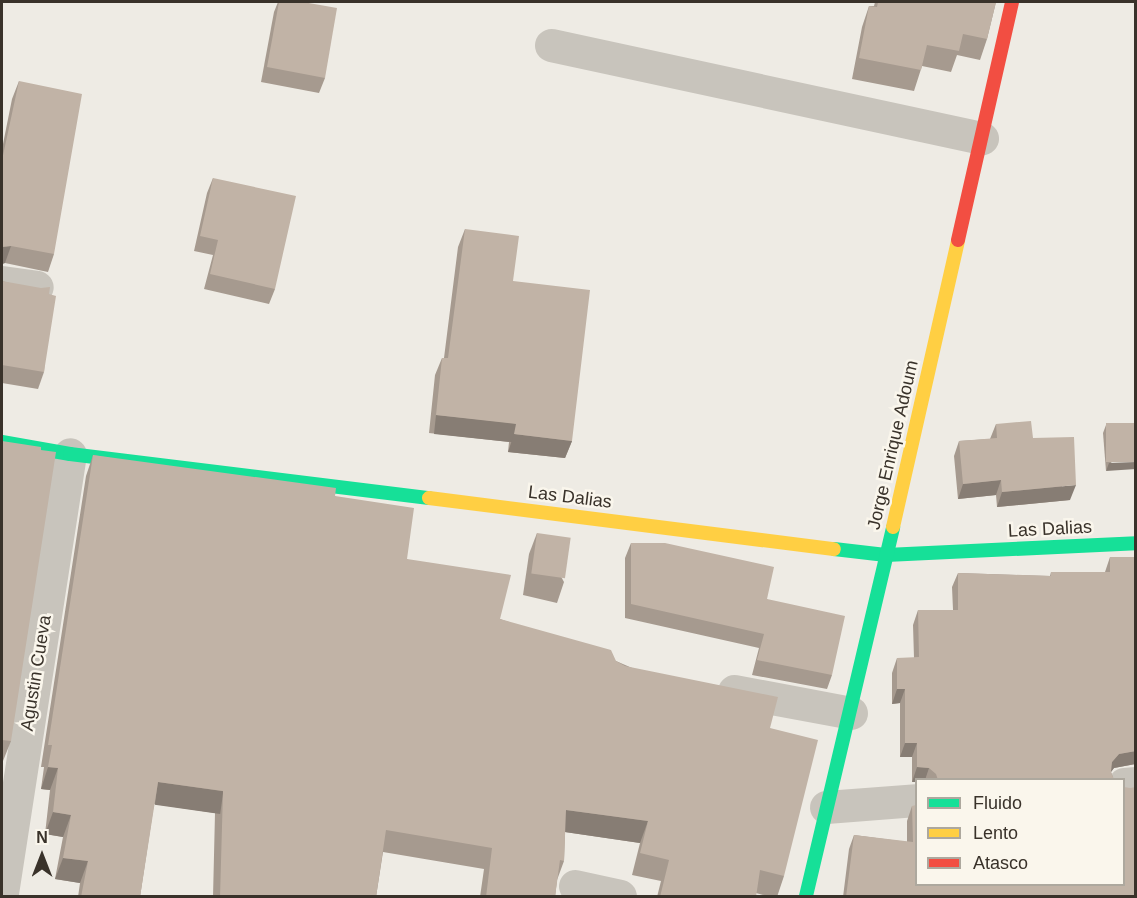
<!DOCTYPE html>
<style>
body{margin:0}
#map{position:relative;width:1137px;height:898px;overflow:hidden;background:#eeebe4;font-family:Arial,sans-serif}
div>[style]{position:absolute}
.street>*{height:33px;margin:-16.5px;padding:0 16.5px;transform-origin:16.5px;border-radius:16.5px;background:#c8c4bc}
.fast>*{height:14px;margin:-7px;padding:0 7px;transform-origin:7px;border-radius:7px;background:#16e098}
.slow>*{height:14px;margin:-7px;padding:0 7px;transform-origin:7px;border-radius:7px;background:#ffcf43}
.jam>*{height:14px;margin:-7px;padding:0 7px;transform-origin:7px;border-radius:7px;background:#f24e42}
.wall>*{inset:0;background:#a69a8f}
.shaded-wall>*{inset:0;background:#877d74;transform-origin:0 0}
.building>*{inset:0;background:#c1b3a6;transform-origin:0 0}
span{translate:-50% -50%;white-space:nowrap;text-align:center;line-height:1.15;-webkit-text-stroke:5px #faf6ec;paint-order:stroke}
.street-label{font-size:18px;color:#39322a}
.frame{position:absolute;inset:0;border:3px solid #39322a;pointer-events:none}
.legend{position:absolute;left:915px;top:778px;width:210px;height:108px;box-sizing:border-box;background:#faf6ec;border:2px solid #ada89e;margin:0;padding:8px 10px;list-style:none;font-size:18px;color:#39322a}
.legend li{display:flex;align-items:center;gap:12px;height:30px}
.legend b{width:30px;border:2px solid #ada89e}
.north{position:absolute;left:12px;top:826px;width:60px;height:60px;-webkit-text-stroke:4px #faf6ec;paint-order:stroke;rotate:0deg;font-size:16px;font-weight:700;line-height:24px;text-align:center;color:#39322a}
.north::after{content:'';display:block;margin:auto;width:21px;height:27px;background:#39322a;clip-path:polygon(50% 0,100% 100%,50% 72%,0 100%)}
</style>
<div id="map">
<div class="street">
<div style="left:551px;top:45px;width:441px;rotate:12.2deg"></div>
<div style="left:2px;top:282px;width:35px;rotate:8deg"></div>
<div style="left:734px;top:691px;width:119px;rotate:10.6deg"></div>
<div style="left:1124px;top:784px;width:12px;rotate:-5deg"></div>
<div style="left:826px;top:807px;width:90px;rotate:-4.4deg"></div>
<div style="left:575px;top:886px;width:46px;rotate:12.5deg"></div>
<div style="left:2px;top:893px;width:444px;rotate:-81.2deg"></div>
</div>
<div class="fast">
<div style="left:2px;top:442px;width:69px;rotate:10deg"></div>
<div style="left:70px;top:454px;width:362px;rotate:7deg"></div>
<div style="left:834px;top:549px;width:52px;rotate:6.6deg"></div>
<div style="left:886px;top:555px;width:250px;rotate:-2.7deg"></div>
<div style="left:806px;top:896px;width:379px;rotate:-76.7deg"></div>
</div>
<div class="slow">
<div style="left:429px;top:498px;width:408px;rotate:7.2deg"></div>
<div style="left:893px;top:527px;width:294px;rotate:-77.2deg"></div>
</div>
<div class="jam">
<div style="left:958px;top:240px;width:244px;rotate:-77.2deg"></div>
</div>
<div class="wall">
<div style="clip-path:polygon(278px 2px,303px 2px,325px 78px,319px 93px,261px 82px,274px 12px)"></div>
<div style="clip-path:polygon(875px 2px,996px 2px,987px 39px,980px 60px,957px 55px,951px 72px,922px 66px,914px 91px,852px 79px,862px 27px,869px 6px,874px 6px)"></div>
<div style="clip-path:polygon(19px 81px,54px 254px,48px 272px,5px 263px,2px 264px,2px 149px,12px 99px)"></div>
<div style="clip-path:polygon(213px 178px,275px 289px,269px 304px,204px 289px,213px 255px,194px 251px,207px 193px)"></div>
<div style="clip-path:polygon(465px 229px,513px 281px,572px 441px,565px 458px,508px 452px,509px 442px,429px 433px,435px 375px,442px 358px,444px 358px,458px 247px)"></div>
<div style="clip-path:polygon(2px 281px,49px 294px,44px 372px,38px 389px,2px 383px)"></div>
<div style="clip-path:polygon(1136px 423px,1106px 471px,1103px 433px,1106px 425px)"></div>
<div style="clip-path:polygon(996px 424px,1033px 438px,1070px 500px,997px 507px,996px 495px,958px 499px,954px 456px,959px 441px,990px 439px)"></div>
<div style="clip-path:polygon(2px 441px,11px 741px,3px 761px,2px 761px)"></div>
<div style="clip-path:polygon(93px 455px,335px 496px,407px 559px,500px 619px,616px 661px,770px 728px,784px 876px,777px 897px,771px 897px,756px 893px,756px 897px,657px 897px,661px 881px,632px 875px,640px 843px,565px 832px,564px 861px,557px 880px,555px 897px,480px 897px,484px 869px,383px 852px,376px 897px,213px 897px,215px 813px,154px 804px,140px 897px,78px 897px,80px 883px,55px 879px,63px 837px,45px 834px,50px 790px,41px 789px,44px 767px,41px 767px,86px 476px)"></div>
<div style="clip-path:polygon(537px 533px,564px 582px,557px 603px,523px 595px,529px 554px)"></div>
<div style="clip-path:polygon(631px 543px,767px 599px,832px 675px,827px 689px,752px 675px,759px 648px,625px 618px,625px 558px)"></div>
<div style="clip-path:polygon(1110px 557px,1136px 557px,1136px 764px,1114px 768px,1111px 772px,1114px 780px,916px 780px,912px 782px,912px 757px,900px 757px,900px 703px,892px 704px,892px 673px,897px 658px,914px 658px,913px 625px,918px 610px,953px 610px,952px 587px,958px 573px,1050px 576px,1051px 572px,1105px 572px)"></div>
<div style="clip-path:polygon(912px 806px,1136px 897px,843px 897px,849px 849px,854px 835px,907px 842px,907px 821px)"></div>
</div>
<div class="shaded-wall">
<div style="clip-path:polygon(11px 246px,5px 263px,2px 264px,2px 247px)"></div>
<div style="left:436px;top:415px;width:81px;height:19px;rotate:6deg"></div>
<div style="clip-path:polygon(514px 434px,572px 441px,565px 458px,508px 452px)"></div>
<div style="clip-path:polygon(1136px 462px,1136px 469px,1106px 471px,1109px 463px)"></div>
<div style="clip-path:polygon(1001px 480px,996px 495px,958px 499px,963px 484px)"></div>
<div style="clip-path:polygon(1076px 485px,1070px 500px,997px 507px,1002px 492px)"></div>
<div style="clip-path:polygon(897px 689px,905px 689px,900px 703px,892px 704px)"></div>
<div style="clip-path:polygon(905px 743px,917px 743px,912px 757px,900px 757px)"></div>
<div style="clip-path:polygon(1136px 751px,1135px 764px,1114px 768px,1107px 777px,1112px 762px,1119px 754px)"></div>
<div style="clip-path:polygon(48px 767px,58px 768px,50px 790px,41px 789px)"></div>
<div style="clip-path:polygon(917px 767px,929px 768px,925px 780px,916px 780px,916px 782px,912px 782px)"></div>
<div style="left:158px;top:782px;width:66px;height:23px;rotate:8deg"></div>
<div style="clip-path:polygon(566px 810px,648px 821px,640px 843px,558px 831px)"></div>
<div style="clip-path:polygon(53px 812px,71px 815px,63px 837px,45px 834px)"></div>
<div style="clip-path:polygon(63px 858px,88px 861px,80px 883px,55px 879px)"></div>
</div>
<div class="building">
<div style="clip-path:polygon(279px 2px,303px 2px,337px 8px,325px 78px,267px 67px)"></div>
<div style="clip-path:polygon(878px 2px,996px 2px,987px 39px,963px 34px,959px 51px,927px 45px,921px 70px,859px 58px,869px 6px,877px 7px)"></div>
<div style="clip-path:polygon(19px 81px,82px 94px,54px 254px,11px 246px,2px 247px,2px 160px)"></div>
<div style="clip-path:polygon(213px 178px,296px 196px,275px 289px,210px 274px,218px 240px,200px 236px)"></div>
<div style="clip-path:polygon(465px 229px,519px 236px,513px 281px,590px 290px,572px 441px,514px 434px,516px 424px,436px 415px,442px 358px,448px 358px)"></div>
<div style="clip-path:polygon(2px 281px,41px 288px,50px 287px,49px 294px,56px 296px,44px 372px,2px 365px)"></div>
<div style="clip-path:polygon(1031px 421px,1033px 438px,1074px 437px,1076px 485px,1002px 492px,1001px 480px,963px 484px,959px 441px,997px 438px,996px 424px)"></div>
<div style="left:1136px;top:423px;width:39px;height:30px;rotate:90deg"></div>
<div style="clip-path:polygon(2px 441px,41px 447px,41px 450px,56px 452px,11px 741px,2px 740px)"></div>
<div style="clip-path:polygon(93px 455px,336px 488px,335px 496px,414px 508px,407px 559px,511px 575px,500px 619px,611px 650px,616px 661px,625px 666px,778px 697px,770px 728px,818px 740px,784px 876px,760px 870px,756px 897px,660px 897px,669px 860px,640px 853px,648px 821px,566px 810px,564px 861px,560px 860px,555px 897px,486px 897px,492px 848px,386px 830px,376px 897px,361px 895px,361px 897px,220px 897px,223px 791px,158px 782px,140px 897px,81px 897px,88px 861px,63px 858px,71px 815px,53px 812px,58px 768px,48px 767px,52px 745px,48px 745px)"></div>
<div style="left:537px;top:533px;width:34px;height:41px;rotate:8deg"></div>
<div style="clip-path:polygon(631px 543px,665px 543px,774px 567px,767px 599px,845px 616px,832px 675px,757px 660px,764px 634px,631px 604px)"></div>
<div style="clip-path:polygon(1110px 557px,1136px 557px,1136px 751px,1119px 754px,1112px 762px,1111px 772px,1114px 780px,938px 780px,936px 774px,929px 768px,917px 767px,917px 743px,905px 743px,905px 689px,897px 689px,897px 658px,919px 657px,918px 610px,958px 610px,958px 573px,1051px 576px,1051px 572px,1110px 572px)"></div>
<div style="clip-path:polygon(1124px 787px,1130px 788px,1136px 787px,1136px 897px,846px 897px,854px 835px,913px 842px,912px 806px,916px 805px,916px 885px,1124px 885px)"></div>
</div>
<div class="street-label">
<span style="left:893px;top:445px;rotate:-77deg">Jorge Enrique Adoum</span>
<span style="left:570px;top:497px;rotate:7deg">Las Dalias</span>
<span style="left:1050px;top:529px;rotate:-3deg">Las Dalias</span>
<span style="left:36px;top:673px;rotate:-81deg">Agustin Cueva</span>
</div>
<div class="frame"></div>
<ul class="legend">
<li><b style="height:8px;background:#16e098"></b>Fluido</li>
<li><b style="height:8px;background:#ffcf43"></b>Lento</li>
<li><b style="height:8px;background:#f24e42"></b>Atasco</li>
</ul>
<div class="north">N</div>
</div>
